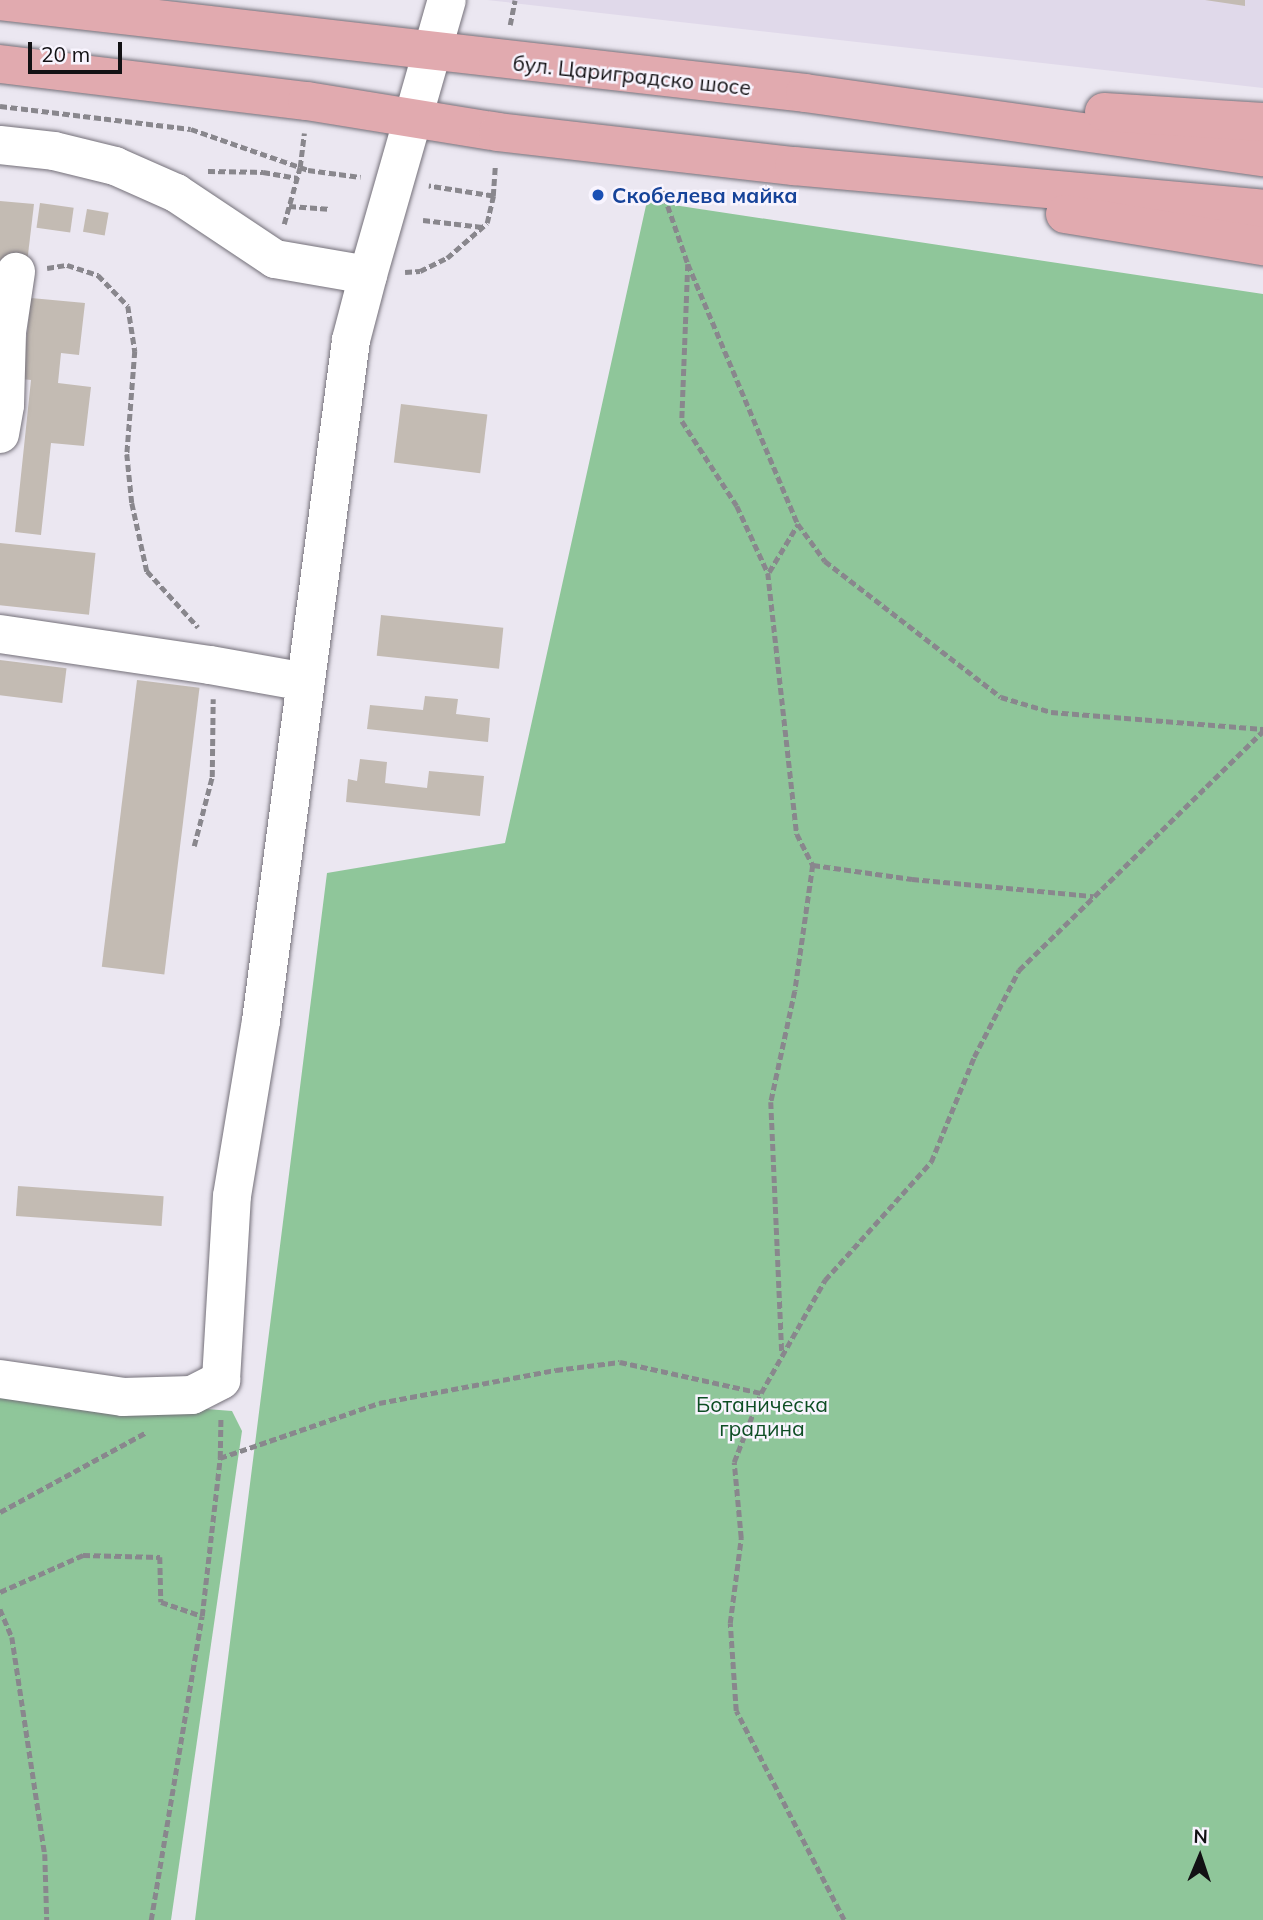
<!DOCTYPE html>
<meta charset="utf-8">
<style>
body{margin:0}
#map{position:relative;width:1263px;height:1920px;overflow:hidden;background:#ebe7f1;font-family:Mulish,sans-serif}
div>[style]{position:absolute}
.built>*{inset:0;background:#e0d9ea}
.green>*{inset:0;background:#8fc69a}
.building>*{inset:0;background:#c3bbb3;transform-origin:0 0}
.path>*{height:4.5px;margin-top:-2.25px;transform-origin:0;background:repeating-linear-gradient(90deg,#89878d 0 7px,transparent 0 10.5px)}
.roads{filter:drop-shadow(0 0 2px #747079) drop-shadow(0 0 2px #747079)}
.minor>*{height:38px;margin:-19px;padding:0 19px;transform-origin:19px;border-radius:19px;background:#fff}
.major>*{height:38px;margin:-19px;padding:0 19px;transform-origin:19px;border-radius:19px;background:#e1aaaf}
.dots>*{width:19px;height:19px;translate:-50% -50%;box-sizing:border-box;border:4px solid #f8f4fe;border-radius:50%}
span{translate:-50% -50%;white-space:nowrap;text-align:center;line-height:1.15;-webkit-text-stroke:5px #f8f4fe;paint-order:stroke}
.street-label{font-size:21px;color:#121114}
.transit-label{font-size:21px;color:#164399;font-weight:700}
.left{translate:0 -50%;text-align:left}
.park-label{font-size:21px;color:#0e4e24}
.north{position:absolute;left:1165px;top:1822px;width:70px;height:70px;-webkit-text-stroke:5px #f8f4fe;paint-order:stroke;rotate:2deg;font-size:19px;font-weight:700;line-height:28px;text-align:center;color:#121114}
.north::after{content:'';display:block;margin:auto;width:24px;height:32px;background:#121114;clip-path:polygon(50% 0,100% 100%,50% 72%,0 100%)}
.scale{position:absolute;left:28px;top:42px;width:94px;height:32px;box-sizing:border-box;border:4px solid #121114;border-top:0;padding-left:9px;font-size:21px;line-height:24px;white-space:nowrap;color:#121114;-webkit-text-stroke:5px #f8f4fe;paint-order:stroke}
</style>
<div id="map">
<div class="built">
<div style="clip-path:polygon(487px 0,1263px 0,1263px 88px)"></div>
</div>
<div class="green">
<div style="clip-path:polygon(647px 201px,1263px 294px,1263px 1920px,195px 1920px,327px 873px,505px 843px)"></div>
<div style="clip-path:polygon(0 1393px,232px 1411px,242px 1431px,171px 1920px,0 1920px)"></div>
</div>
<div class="building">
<div style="clip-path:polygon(1205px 0,1245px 0,1245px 6px)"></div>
<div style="clip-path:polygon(0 201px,34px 204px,27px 263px,0 260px)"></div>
<div style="left:40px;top:203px;width:34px;height:25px;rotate:8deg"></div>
<div style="left:87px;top:209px;width:22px;height:23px;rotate:10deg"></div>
<div style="clip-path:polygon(31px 298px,85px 303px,79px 355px,61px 353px,58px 383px,91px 387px,84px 446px,51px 443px,41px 535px,15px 532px,31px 380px,22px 379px)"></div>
<div style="left:401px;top:404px;width:87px;height:59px;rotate:7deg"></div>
<div style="left:0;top:543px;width:96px;height:62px;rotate:6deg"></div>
<div style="left:381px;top:615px;width:123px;height:41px;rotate:6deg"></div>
<div style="left:0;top:660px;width:67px;height:35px;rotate:7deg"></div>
<div style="left:137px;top:680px;width:63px;height:289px;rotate:7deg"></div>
<div style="clip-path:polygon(425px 696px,458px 699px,456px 714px,490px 718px,488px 742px,367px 729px,370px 705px,423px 710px)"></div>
<div style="clip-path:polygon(360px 759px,387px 762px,385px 783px,427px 788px,429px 771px,484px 776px,480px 816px,346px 802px,348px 779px,357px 781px)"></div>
<div style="left:18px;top:1186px;width:146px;height:30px;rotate:4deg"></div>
</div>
<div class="path">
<div style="left:510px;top:25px;width:25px;rotate:-79deg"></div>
<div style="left:0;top:106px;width:192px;rotate:6.9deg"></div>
<div style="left:191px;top:129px;width:124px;rotate:19.3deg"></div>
<div style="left:308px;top:170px;width:53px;rotate:7.5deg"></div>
<div style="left:208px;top:171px;width:55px;rotate:1deg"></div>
<div style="left:263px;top:172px;width:35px;rotate:10deg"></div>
<div style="left:661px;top:186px;width:83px;rotate:70.9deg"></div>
<div style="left:688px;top:264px;width:282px;rotate:67.1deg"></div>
<div style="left:798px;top:524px;width:46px;rotate:53.9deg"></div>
<div style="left:825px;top:561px;width:222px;rotate:37.7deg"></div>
<div style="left:1001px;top:697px;width:52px;rotate:16.7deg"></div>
<div style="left:1051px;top:712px;width:213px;rotate:4.6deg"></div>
<div style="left:493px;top:196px;width:30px;rotate:-86deg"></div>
<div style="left:289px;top:206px;width:39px;rotate:4deg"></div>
<div style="left:423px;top:220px;width:60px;rotate:6.7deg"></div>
<div style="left:284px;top:224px;width:59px;rotate:-74.3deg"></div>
<div style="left:300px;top:167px;width:34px;rotate:-83deg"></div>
<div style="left:688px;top:264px;width:157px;rotate:92.2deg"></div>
<div style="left:682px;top:421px;width:101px;rotate:57.1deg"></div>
<div style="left:737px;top:506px;width:74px;rotate:65.2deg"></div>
<div style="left:768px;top:573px;width:263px;rotate:83.7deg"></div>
<div style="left:797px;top:834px;width:35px;rotate:63deg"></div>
<div style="left:813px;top:865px;width:127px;rotate:98.1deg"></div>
<div style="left:795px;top:991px;width:114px;rotate:102.2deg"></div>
<div style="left:771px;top:1102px;width:252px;rotate:87.5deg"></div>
<div style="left:47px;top:268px;width:20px;rotate:-9deg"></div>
<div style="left:67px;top:265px;width:33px;rotate:18deg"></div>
<div style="left:98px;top:275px;width:43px;rotate:45.9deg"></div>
<div style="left:128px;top:306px;width:46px;rotate:81.2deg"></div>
<div style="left:135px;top:351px;width:103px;rotate:94.4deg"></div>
<div style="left:127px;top:454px;width:49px;rotate:84.2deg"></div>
<div style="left:132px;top:503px;width:70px;rotate:77.6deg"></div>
<div style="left:147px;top:571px;width:76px;rotate:47.7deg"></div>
<div style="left:405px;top:272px;width:15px;rotate:-4deg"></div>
<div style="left:420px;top:271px;width:30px;rotate:-26deg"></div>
<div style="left:447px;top:258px;width:53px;rotate:-41.2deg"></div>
<div style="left:487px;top:223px;width:28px;rotate:-77deg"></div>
<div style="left:493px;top:196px;width:65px;rotate:-171.1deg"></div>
<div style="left:769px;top:572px;width:56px;rotate:-58.9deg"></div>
<div style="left:194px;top:846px;width:71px;rotate:-75.4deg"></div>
<div style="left:212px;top:777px;width:78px;rotate:-89.3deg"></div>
<div style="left:813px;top:865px;width:100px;rotate:8deg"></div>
<div style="left:912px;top:879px;width:182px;rotate:5.4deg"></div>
<div style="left:220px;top:1458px;width:168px;rotate:-19.1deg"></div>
<div style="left:379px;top:1403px;width:180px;rotate:-10.6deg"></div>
<div style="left:556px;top:1370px;width:64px;rotate:-7.1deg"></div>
<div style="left:620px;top:1362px;width:144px;rotate:12.4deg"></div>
<div style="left:0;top:1512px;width:167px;rotate:-28.6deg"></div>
<div style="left:0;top:1592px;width:91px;rotate:-24deg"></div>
<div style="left:83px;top:1555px;width:77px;rotate:1.5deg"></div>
<div style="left:160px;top:1557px;width:45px;rotate:88.7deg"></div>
<div style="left:161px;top:1602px;width:43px;rotate:18.9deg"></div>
<div style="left:0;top:1609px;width:30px;rotate:67deg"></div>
<div style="left:12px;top:1637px;width:219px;rotate:81.4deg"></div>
<div style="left:45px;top:1854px;width:66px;rotate:88.3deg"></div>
<div style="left:151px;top:1920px;width:308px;rotate:-80.5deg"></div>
<div style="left:202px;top:1616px;width:159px;rotate:-83.5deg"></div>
<div style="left:220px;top:1458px;width:39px;rotate:-89deg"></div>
<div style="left:844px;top:1920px;width:235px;rotate:-117.3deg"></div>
<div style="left:736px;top:1711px;width:88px;rotate:-93.9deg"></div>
<div style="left:730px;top:1623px;width:86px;rotate:-82.6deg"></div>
<div style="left:741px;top:1538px;width:76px;rotate:-95.3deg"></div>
<div style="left:734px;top:1462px;width:74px;rotate:-68.6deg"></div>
<div style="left:761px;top:1393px;width:130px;rotate:-60.5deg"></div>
<div style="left:825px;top:1280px;width:159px;rotate:-48.1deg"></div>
<div style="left:931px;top:1162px;width:113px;rotate:-67.7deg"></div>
<div style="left:974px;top:1057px;width:98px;rotate:-62.7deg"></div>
<div style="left:1019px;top:970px;width:342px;rotate:-44.4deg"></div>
</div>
<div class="roads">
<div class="minor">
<div style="left:0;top:145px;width:54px;rotate:6.3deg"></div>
<div style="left:54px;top:151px;width:63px;rotate:13.8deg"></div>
<div style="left:115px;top:166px;width:67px;rotate:23.9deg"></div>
<div style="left:176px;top:193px;width:119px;rotate:33.7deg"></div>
<div style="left:275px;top:259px;width:94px;rotate:9.8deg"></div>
<div style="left:368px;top:275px;width:286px;rotate:-74deg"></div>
<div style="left:0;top:434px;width:29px;rotate:-80deg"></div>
<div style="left:5px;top:405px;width:73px;rotate:-88.4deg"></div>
<div style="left:7px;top:332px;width:61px;rotate:-81.5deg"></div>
<div style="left:0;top:634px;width:212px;rotate:8.4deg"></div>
<div style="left:210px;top:665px;width:97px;rotate:10.1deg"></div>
<div style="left:0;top:1379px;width:124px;rotate:8.3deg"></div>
<div style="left:123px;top:1397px;width:69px;rotate:-1.7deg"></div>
<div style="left:192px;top:1395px;width:33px;rotate:-27deg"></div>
<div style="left:221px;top:1380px;width:184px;rotate:-86.6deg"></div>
<div style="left:232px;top:1196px;width:177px;rotate:-80.6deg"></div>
<div style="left:261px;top:1021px;width:687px;rotate:-82.47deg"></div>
<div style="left:351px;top:340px;width:67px;rotate:-75.3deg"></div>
</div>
<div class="major">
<div style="left:0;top:1px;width:810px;rotate:6.52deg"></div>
<div style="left:805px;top:93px;width:462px;rotate:8deg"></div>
<div style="left:0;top:64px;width:309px;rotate:6.9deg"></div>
<div style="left:307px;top:101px;width:193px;rotate:9.2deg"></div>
<div style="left:498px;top:132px;width:298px;rotate:6.6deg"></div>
<div style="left:794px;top:166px;width:471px;rotate:5.2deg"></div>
<div style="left:1104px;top:112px;width:159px;rotate:3.6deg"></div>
<div style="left:1065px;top:214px;width:201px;rotate:9.2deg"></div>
</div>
</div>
<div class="dots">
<div style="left:598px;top:195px;background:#1a4fb4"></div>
</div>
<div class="street-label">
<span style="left:632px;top:75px;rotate:6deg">бул. Цариградско шосе</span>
</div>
<div class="transit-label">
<span class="left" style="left:612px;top:195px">Скобелева майка</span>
</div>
<div class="park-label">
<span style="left:762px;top:1416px">Ботаническа<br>градина</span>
</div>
<div class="north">N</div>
<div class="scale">20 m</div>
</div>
